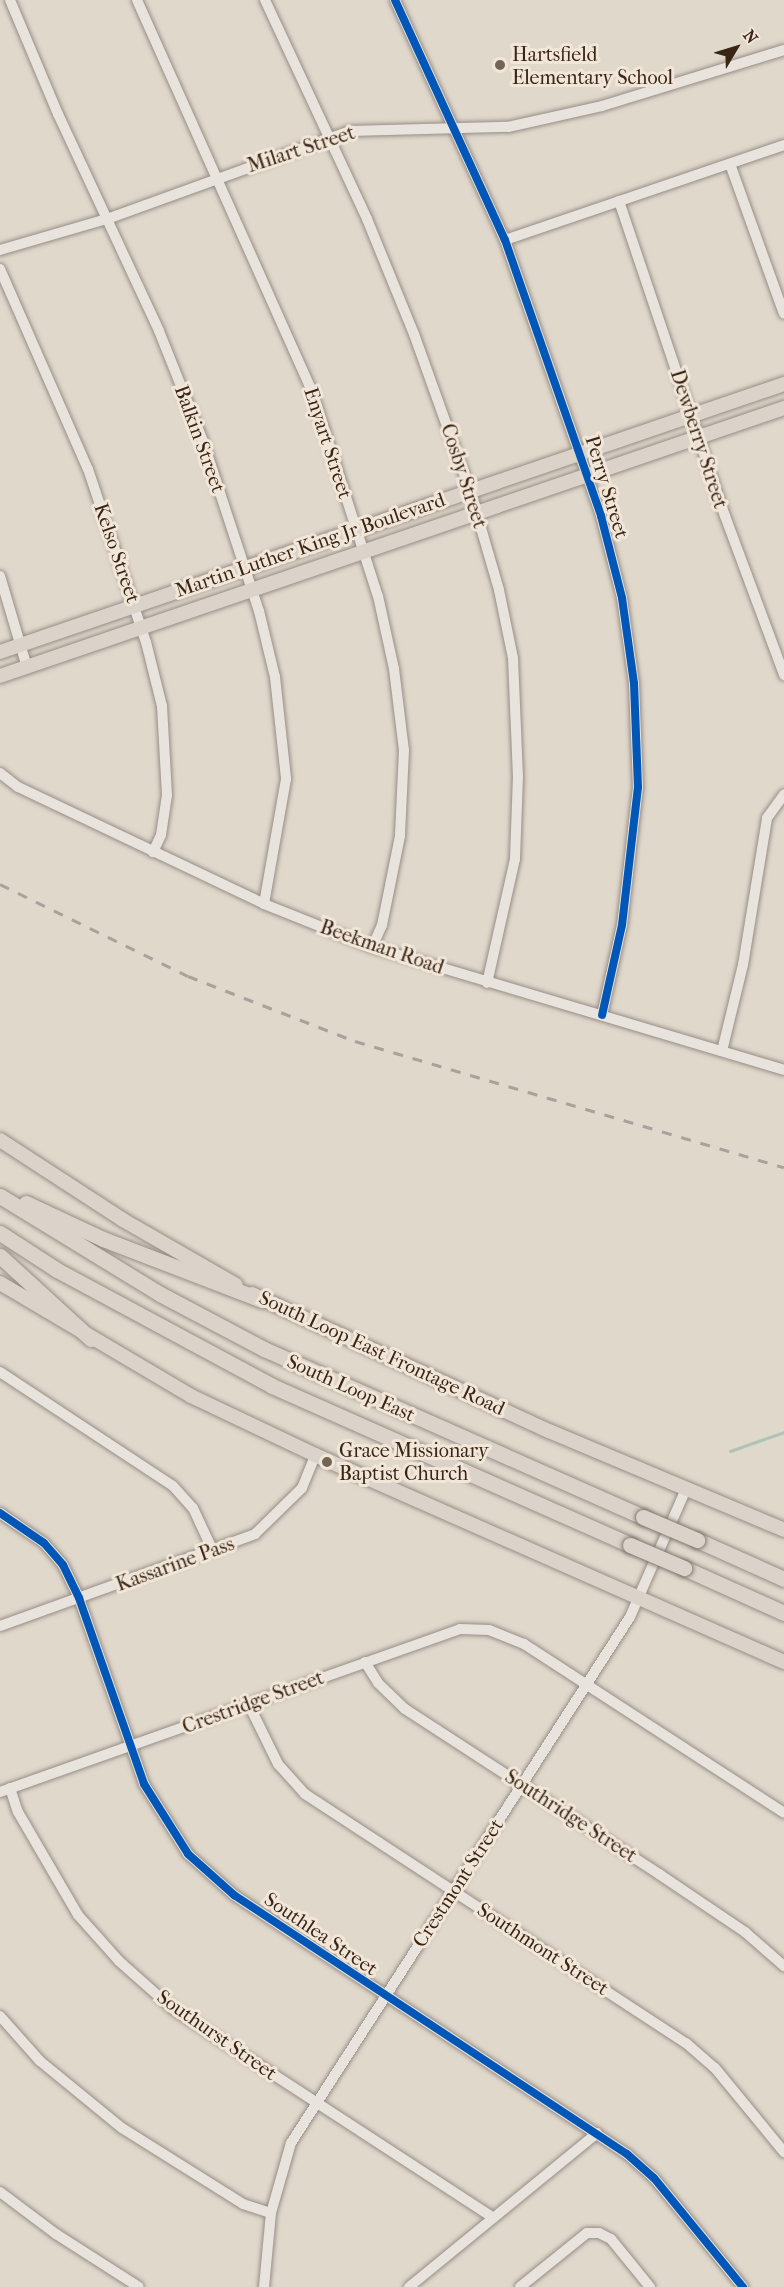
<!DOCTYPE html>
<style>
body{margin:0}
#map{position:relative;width:784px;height:2287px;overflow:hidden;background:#e1d8cc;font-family:"IM FELL French Canon",serif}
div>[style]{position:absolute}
.stream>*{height:3px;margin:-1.5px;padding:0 1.5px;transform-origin:1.5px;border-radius:1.5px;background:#afc4b6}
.roads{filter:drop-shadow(0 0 2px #968e86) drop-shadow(0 0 2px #968e86)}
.minor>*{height:10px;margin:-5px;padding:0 5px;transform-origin:5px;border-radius:5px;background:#e8e3dd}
.major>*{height:14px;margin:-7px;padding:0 7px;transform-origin:7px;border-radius:7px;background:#dbd3c9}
.highway>*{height:15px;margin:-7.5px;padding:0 7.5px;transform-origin:7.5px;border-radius:7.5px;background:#dbd3c9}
.rail>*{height:3px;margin-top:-1.5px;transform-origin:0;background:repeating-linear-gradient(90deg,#a8a29c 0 10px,transparent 0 20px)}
.bridges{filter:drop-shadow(0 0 2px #7e766e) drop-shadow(0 0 2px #7e766e)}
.highway-bridge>*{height:15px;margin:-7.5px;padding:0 7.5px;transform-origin:7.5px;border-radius:7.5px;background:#dbd3c9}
.cycleway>*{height:8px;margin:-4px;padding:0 4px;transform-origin:4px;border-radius:4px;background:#0057b8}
.dots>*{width:16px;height:16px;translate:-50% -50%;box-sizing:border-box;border:3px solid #f1e6d8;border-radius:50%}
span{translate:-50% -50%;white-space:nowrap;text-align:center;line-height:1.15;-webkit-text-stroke:6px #f1e6d8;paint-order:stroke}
.poi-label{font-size:20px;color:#382516}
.left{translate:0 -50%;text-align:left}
.street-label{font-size:20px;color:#382516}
.north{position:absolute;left:706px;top:18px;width:60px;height:60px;-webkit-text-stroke:4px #f1e6d8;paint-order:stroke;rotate:52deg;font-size:16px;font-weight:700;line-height:24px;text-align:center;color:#382516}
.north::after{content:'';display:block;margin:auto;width:21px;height:27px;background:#382516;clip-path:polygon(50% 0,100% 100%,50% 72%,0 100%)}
</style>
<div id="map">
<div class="stream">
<div style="left:730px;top:1451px;width:57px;rotate:-19.4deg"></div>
</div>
<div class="roads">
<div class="minor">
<div style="left:10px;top:0;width:124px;rotate:67.2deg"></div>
<div style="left:58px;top:114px;width:239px;rotate:65deg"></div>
<div style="left:159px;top:331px;width:118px;rotate:68.2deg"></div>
<div style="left:203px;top:441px;width:179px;rotate:71.8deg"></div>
<div style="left:259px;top:611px;width:68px;rotate:76.4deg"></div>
<div style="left:275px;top:677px;width:103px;rotate:83.8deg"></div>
<div style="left:286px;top:779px;width:127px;rotate:100deg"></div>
<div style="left:137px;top:0;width:428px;rotate:65.9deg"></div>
<div style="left:312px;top:391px;width:215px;rotate:72.2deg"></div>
<div style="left:378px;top:596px;width:75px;rotate:77.6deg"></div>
<div style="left:394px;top:669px;width:82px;rotate:83deg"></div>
<div style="left:404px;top:750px;width:86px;rotate:92.7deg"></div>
<div style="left:400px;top:836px;width:91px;rotate:101.4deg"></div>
<div style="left:382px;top:925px;width:24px;rotate:114deg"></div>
<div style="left:265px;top:0;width:242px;rotate:65deg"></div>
<div style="left:367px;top:219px;width:124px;rotate:67.8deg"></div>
<div style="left:414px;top:334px;width:166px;rotate:70.3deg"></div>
<div style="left:470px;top:490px;width:104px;rotate:73.8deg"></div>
<div style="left:499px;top:590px;width:69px;rotate:78.4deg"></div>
<div style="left:513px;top:658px;width:118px;rotate:87.6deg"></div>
<div style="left:518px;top:776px;width:83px;rotate:92.1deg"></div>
<div style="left:515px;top:859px;width:127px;rotate:102.7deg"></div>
<div style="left:395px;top:0;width:264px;rotate:65.4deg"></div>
<div style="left:505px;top:240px;width:292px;rotate:70.8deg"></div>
<div style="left:601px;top:516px;width:85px;rotate:75.6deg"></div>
<div style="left:622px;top:598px;width:86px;rotate:82deg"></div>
<div style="left:634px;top:683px;width:104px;rotate:87.8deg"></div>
<div style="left:638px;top:787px;width:139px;rotate:96.6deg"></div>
<div style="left:622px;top:925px;width:92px;rotate:102.5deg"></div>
<div style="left:730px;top:164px;width:159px;rotate:70.2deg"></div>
<div style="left:619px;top:201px;width:332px;rotate:71.4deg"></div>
<div style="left:725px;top:516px;width:170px;rotate:69.6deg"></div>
<div style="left:505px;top:240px;width:295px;rotate:-18.8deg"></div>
<div style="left:0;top:250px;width:111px;rotate:-16.2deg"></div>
<div style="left:107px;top:219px;width:258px;rotate:-19.9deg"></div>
<div style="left:350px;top:131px;width:158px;rotate:-1.5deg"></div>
<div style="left:508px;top:127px;width:96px;rotate:-12.6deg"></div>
<div style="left:602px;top:106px;width:190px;rotate:-17.1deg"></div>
<div style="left:0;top:269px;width:219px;rotate:66.3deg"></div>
<div style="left:88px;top:469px;width:182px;rotate:71.5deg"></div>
<div style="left:146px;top:642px;width:66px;rotate:76deg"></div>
<div style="left:162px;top:706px;width:89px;rotate:86.8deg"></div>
<div style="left:167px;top:795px;width:40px;rotate:98.5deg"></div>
<div style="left:161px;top:835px;width:19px;rotate:115deg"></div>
<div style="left:0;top:576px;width:95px;rotate:73.5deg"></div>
<div style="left:0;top:773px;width:23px;rotate:38deg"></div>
<div style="left:18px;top:787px;width:272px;rotate:25.4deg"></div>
<div style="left:264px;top:904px;width:116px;rotate:21.7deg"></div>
<div style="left:372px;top:947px;width:430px;rotate:16.6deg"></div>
<div style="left:722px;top:1051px;width:89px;rotate:-76.3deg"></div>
<div style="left:743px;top:965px;width:149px;rotate:-80.7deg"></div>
<div style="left:767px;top:818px;width:29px;rotate:-54deg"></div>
<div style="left:0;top:1372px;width:207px;rotate:33.4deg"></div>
<div style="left:173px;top:1486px;width:30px;rotate:48deg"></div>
<div style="left:193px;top:1508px;width:47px;rotate:65.1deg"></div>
<div style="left:0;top:1513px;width:53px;rotate:34.3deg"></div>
<div style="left:44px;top:1543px;width:29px;rotate:49deg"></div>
<div style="left:63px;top:1565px;width:37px;rotate:64deg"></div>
<div style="left:79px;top:1598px;width:197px;rotate:70.7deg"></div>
<div style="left:144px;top:1784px;width:83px;rotate:57.8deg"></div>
<div style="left:188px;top:1854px;width:62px;rotate:41.7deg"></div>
<div style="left:234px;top:1895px;width:471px;rotate:33.4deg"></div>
<div style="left:627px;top:2154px;width:36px;rotate:42deg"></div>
<div style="left:654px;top:2178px;width:141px;rotate:50.8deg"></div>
<div style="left:0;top:1626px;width:271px;rotate:-19.8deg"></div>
<div style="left:255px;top:1534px;width:66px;rotate:-44.4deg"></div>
<div style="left:302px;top:1488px;width:35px;rotate:-68deg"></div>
<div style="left:365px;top:1662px;width:25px;rotate:58deg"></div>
<div style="left:378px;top:1683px;width:37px;rotate:44deg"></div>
<div style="left:405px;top:1709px;width:303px;rotate:33deg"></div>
<div style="left:659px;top:1874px;width:104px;rotate:34deg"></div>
<div style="left:745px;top:1932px;width:52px;rotate:41.1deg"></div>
<div style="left:249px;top:1705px;width:66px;rotate:63.8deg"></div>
<div style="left:278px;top:1764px;width:40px;rotate:48deg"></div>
<div style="left:305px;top:1794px;width:455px;rotate:33.2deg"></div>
<div style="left:686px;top:2043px;width:38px;rotate:41deg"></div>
<div style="left:715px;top:2068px;width:109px;rotate:50.6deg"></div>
<div style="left:10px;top:1788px;width:25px;rotate:72deg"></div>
<div style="left:18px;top:1812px;width:119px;rotate:59.8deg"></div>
<div style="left:78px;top:1915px;width:62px;rotate:48.3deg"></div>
<div style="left:119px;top:1961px;width:72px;rotate:41.6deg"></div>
<div style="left:173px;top:2009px;width:381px;rotate:33.1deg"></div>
<div style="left:0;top:1792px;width:488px;rotate:-19.5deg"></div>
<div style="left:460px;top:1629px;width:29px;rotate:2deg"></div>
<div style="left:489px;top:1630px;width:38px;rotate:22deg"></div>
<div style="left:524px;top:1644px;width:310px;rotate:33deg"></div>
<div style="left:0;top:2016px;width:60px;rotate:48.4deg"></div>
<div style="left:40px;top:2061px;width:106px;rotate:39.3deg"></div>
<div style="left:122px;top:2128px;width:143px;rotate:32.1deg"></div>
<div style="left:243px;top:2204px;width:29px;rotate:18deg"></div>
<div style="left:0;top:2192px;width:70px;rotate:36.9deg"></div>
<div style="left:56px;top:2234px;width:98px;rotate:32.6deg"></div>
<div style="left:264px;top:2287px;width:74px;rotate:-84.6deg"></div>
<div style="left:271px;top:2213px;width:73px;rotate:-74.1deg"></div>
<div style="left:291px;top:2143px;width:626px;rotate:-57.2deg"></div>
<div style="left:630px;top:1617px;width:140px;rotate:-66.4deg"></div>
<div style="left:409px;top:2287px;width:243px;rotate:-39.3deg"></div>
<div style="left:520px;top:2287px;width:86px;rotate:-38.9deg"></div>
<div style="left:587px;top:2233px;width:12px"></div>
<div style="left:599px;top:2233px;width:13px;rotate:27deg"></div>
<div style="left:611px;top:2239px;width:62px;rotate:50.9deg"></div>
</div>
<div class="major">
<div style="left:0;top:652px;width:829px;rotate:-18.87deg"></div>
<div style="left:0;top:676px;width:829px;rotate:-18.87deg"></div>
<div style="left:0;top:1140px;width:147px;rotate:33deg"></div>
<div style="left:123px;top:1220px;width:130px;rotate:29.9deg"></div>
<div style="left:0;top:1283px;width:222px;rotate:30.6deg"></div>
<div style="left:191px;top:1396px;width:137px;rotate:25.4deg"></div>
<div style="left:315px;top:1455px;width:513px;rotate:23.81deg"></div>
<div style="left:252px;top:1294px;width:327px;rotate:24.8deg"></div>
<div style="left:549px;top:1431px;width:255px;rotate:22.8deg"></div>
</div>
<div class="highway">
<div style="left:0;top:1196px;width:188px;rotate:31.5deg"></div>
<div style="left:160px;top:1294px;width:118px;rotate:27.9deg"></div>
<div style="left:264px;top:1349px;width:415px;rotate:23.9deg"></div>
<div style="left:26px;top:1203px;width:85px;rotate:25.1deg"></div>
<div style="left:103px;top:1239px;width:170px;rotate:21deg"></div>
<div style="left:0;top:1233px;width:68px;rotate:33deg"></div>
<div style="left:57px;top:1270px;width:244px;rotate:28.3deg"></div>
<div style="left:272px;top:1386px;width:392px;rotate:23.9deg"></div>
<div style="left:0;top:1256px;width:123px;rotate:42.4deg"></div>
<div style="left:697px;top:1540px;width:95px;rotate:24.1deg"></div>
<div style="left:684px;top:1568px;width:110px;rotate:24.2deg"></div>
</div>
</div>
<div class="rail">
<div style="left:0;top:884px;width:209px;rotate:26.1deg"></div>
<div style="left:188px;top:976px;width:179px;rotate:21.3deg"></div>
<div style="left:355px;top:1041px;width:447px;rotate:16.4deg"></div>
</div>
<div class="bridges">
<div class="highway-bridge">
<div style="left:643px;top:1517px;width:59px;rotate:23.1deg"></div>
<div style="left:630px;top:1545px;width:59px;rotate:23.1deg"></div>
</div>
</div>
<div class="cycleway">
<div style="left:395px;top:0;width:264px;rotate:65.4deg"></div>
<div style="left:505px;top:240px;width:292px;rotate:70.8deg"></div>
<div style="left:601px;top:516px;width:85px;rotate:75.6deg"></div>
<div style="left:622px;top:598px;width:86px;rotate:82deg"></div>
<div style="left:634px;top:683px;width:104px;rotate:87.8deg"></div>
<div style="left:638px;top:787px;width:139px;rotate:96.6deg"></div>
<div style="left:622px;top:925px;width:92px;rotate:102.5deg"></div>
<div style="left:0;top:1513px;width:53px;rotate:34.3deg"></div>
<div style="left:44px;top:1543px;width:29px;rotate:49deg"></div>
<div style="left:63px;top:1565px;width:37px;rotate:64deg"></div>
<div style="left:79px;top:1598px;width:197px;rotate:70.7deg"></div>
<div style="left:144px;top:1784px;width:83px;rotate:57.8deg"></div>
<div style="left:188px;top:1854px;width:62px;rotate:41.7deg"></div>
<div style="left:234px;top:1895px;width:471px;rotate:33.4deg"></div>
<div style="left:627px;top:2154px;width:36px;rotate:42deg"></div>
<div style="left:654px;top:2178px;width:141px;rotate:50.8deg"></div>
</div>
<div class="dots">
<div style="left:500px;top:65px;background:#736456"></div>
<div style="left:327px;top:1462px;background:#736456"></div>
</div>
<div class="poi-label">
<span class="left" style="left:512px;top:66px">Hartsfield<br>Elementary School</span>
<span class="left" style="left:339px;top:1462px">Grace Missionary<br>Baptist Church</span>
</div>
<div class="street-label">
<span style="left:301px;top:149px;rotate:-18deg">Milart Street</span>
<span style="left:200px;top:439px;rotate:70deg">Balkin Street</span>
<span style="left:699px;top:439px;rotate:72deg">Dewberry Street</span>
<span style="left:328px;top:443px;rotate:72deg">Enyart Street</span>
<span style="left:464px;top:476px;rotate:72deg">Cosby Street</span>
<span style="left:607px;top:487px;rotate:73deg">Perry Street</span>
<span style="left:310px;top:545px;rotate:-19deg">Martin Luther King Jr Boulevard</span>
<span style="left:117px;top:553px;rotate:71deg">Kelso Street</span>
<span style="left:382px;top:947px;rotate:19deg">Beekman Road</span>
<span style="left:382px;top:1353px;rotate:25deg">South Loop East Frontage Road</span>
<span style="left:351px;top:1388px;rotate:24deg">South Loop East</span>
<span style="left:175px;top:1564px;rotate:-20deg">Kassarine Pass</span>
<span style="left:253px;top:1702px;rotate:-20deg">Crestridge Street</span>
<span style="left:571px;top:1816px;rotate:33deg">Southridge Street</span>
<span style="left:458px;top:1883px;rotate:-57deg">Crestmont Street</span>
<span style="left:321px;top:1934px;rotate:34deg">Southlea Street</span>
<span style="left:543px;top:1949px;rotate:33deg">Southmont Street</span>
<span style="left:217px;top:2035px;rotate:35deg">Southurst Street</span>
</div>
<div class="north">N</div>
</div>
